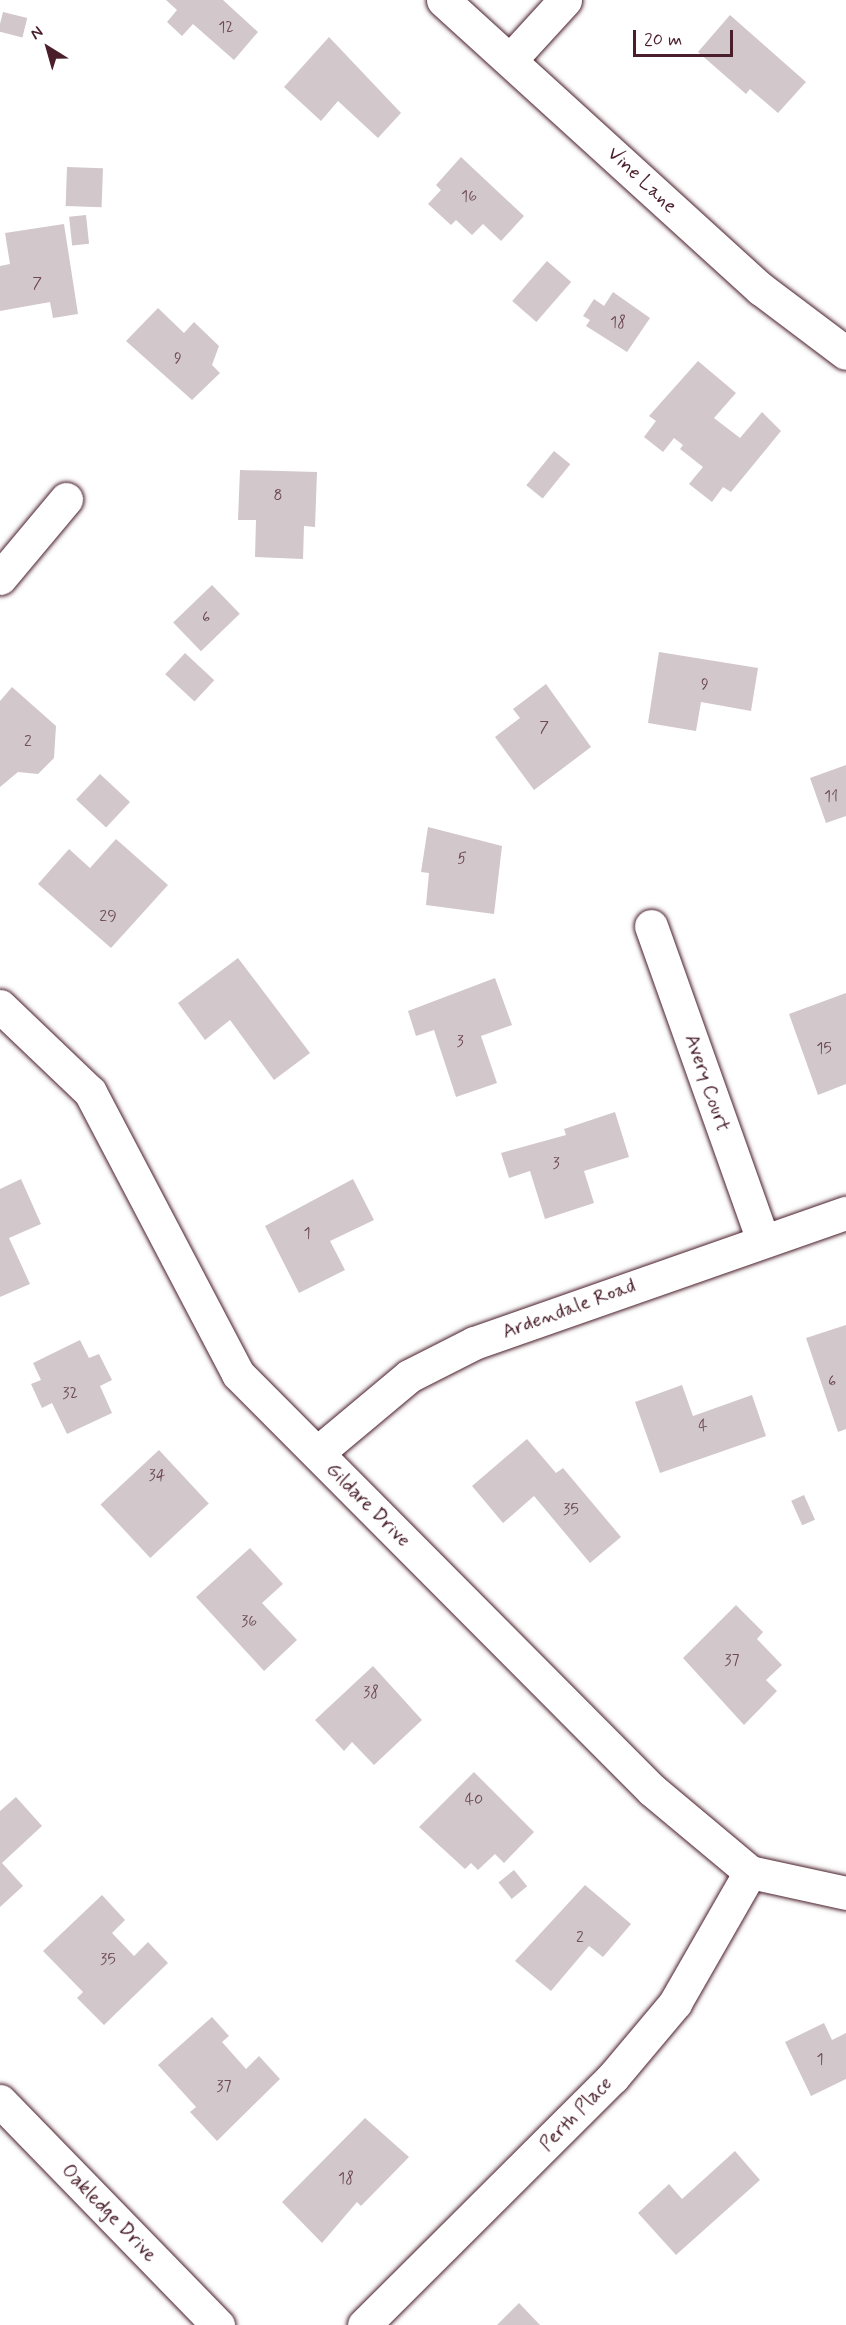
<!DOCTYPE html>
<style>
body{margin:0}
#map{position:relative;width:846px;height:2325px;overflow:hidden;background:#fff;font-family:Mynerve,sans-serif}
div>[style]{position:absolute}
.building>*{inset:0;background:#d2c7cb;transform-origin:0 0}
.roads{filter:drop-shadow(0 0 2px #4a1f2b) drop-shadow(0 0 2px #4a1f2b)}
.street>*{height:33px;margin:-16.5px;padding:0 16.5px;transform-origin:16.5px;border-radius:16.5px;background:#fff}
span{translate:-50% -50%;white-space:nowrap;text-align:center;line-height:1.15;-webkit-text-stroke:4.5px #fff;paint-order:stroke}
.number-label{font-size:16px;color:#6c4953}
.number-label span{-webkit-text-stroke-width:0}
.street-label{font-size:20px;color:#4a1f2b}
.north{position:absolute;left:18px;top:18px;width:60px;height:60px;-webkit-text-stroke:4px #fff;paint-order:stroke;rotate:323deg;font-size:16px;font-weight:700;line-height:24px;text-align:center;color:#4a1f2b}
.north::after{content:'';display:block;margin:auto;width:21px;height:27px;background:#4a1f2b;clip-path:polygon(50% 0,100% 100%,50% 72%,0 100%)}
.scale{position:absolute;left:633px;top:30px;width:100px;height:27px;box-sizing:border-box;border:3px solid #4a1f2b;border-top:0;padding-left:8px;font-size:18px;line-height:21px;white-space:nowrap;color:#4a1f2b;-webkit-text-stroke:4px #fff;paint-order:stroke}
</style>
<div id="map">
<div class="building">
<div style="clip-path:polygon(166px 0,223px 0,258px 32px,234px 60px,193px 24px,182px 36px,167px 22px,177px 10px)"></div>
<div style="left:3px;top:12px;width:25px;height:20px;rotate:14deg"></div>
<div style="clip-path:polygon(730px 15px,806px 82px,778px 113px,750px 89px,746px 94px,698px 52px)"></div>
<div style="clip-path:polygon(329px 37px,401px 113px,378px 138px,338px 101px,321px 121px,284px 87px)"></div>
<div style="clip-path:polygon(461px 157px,524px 216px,501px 241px,483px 224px,472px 235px,456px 220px,451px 225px,428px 204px,441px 190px,436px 185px)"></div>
<div style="left:67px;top:167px;width:36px;height:39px;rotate:2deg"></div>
<div style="left:86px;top:215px;width:29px;height:17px;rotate:84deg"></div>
<div style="clip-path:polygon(64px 224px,78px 314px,53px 318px,50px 302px,0 311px,0 266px,10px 264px,5px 233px)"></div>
<div style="left:547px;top:261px;width:32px;height:53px;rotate:41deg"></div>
<div style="clip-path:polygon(613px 292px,650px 318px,627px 352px,586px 326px,590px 320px,583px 316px,594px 299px,604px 306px)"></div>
<div style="clip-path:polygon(158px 308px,184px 333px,194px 322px,219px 346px,212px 365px,220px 373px,192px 400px,126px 341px)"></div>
<div style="clip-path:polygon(698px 361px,736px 393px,714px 418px,740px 438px,762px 412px,781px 431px,731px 492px,723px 487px,712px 502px,689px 484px,703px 467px,680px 449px,683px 445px,674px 438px,663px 452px,644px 437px,656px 421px,649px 416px)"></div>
<div style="left:554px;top:451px;width:21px;height:44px;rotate:39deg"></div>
<div style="clip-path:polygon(240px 470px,317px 472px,315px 527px,304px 526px,303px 559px,255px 557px,256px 520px,238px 520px)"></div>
<div style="left:212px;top:585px;width:40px;height:54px;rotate:46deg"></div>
<div style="clip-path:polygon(659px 652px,758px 668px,751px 711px,701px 702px,696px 731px,648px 723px)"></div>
<div style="left:185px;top:653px;width:40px;height:29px;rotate:43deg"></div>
<div style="clip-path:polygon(546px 684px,591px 747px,534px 790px,495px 737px,520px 718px,513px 709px)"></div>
<div style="clip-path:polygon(12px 687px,56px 726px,54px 758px,38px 774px,18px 772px,0 787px,0 701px)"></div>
<div style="clip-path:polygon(846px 765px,846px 816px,826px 823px,810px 778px)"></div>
<div style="left:100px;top:774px;width:41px;height:35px;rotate:43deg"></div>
<div style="clip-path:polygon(428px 827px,502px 846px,494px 914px,426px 905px,429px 873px,421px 872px)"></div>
<div style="clip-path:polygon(116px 839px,168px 885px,111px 948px,38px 884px,69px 849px,90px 868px)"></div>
<div style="clip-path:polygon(238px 958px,310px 1053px,274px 1080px,230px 1020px,205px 1040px,178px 1003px)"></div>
<div style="clip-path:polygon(495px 978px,512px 1025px,481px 1036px,497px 1083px,456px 1097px,434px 1030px,416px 1036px,408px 1011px)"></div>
<div style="clip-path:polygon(846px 993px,846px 1084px,818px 1095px,789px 1014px)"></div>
<div style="clip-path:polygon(615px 1112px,629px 1157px,584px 1171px,594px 1203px,545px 1219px,530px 1171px,509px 1178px,501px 1153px,566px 1135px,564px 1129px)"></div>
<div style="clip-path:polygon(21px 1179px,41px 1224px,9px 1238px,30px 1284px,0 1297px,0 1189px)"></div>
<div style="clip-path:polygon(353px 1179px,374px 1220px,330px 1241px,345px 1270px,299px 1293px,265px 1226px)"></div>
<div style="clip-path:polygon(846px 1325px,846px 1429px,838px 1432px,806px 1338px)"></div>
<div style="clip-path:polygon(80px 1340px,89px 1358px,99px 1354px,112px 1380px,100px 1386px,112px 1413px,67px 1434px,52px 1403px,42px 1408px,31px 1384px,41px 1380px,33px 1363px)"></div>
<div style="clip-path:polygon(682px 1385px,693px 1416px,752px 1395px,766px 1436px,660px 1473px,635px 1402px)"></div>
<div style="clip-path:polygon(527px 1439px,556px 1473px,563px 1468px,621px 1537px,590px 1563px,534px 1496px,503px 1523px,472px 1486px)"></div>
<div style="left:159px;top:1450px;width:73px;height:80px;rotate:47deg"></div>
<div style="left:804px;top:1495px;width:27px;height:14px;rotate:66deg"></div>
<div style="clip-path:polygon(250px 1548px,283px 1584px,262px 1603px,297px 1640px,264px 1671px,196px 1597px)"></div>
<div style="clip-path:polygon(736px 1605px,763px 1632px,757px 1639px,782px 1665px,766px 1680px,777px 1691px,744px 1725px,683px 1658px)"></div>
<div style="clip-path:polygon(373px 1666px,422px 1720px,374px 1765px,352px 1742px,344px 1751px,315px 1720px)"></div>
<div style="clip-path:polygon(474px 1772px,534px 1832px,504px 1863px,495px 1854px,478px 1870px,471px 1863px,465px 1869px,419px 1827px)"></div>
<div style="clip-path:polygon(16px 1797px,42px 1826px,2px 1863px,23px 1886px,0 1907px,0 1811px)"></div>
<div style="left:514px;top:1870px;width:21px;height:20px;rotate:51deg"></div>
<div style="clip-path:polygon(585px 1885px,631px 1924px,603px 1957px,589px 1946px,551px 1991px,515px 1961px)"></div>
<div style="clip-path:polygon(102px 1895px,125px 1920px,112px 1933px,134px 1956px,148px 1942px,168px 1963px,104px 2025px,77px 1998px,83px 1992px,43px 1951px)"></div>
<div style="clip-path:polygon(212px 2017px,229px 2036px,222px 2042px,246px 2069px,259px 2056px,280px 2079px,217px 2141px,190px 2112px,196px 2107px,158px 2065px)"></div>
<div style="clip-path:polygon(824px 2023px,832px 2040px,846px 2033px,846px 2079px,811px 2096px,785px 2042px)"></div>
<div style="clip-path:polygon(365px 2118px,409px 2157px,361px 2206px,357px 2202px,322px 2243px,282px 2202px)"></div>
<div style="clip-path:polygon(735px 2151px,760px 2180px,676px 2255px,638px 2213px,669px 2184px,682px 2199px)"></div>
<div style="clip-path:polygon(519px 2303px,540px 2325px,497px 2325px)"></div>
</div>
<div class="roads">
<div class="street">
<div style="left:443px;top:0;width:430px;rotate:42.3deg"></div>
<div style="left:761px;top:289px;width:106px;rotate:37deg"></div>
<div style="left:511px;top:59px;width:80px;rotate:-47.5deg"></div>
<div style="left:0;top:578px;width:103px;rotate:-50.1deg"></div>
<div style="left:651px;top:926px;width:334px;rotate:70.4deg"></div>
<div style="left:0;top:1006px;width:124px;rotate:43.7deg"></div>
<div style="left:90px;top:1092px;width:318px;rotate:62.3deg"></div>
<div style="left:238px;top:1374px;width:587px;rotate:45.14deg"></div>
<div style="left:652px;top:1790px;width:128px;rotate:39.9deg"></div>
<div style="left:750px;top:1872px;width:98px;rotate:12.3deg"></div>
<div style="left:317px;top:1453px;width:120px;rotate:-39.9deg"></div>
<div style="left:409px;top:1376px;width:73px;rotate:-26.9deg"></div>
<div style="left:474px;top:1343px;width:394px;rotate:-19.3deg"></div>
<div style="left:0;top:2101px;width:313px;rotate:45.8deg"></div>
<div style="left:364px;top:2325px;width:351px;rotate:-44.9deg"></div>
<div style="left:613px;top:2077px;width:97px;rotate:-50deg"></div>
<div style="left:675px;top:2003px;width:151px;rotate:-60.2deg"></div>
</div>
</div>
<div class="number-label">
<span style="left:226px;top:28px">12</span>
<span style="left:469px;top:197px">16</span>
<span style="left:37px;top:284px">7</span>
<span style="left:618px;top:323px">18</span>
<span style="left:178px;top:359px">9</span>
<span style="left:278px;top:496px">8</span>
<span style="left:206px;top:618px">6</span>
<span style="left:705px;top:685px">9</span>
<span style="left:544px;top:728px">7</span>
<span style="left:28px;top:742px">2</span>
<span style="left:831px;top:797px">11</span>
<span style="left:462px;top:859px">5</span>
<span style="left:108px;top:917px">29</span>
<span style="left:460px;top:1042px">3</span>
<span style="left:824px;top:1049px">15</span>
<span style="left:556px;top:1164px">3</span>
<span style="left:307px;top:1234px">1</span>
<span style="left:832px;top:1382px">6</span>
<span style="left:70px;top:1394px">32</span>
<span style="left:703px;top:1426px">4</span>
<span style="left:157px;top:1476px">34</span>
<span style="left:571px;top:1510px">35</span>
<span style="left:249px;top:1622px">36</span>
<span style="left:732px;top:1661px">37</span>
<span style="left:371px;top:1693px">38</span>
<span style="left:474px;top:1800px">40</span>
<span style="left:580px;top:1938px">2</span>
<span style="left:108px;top:1960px">35</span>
<span style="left:820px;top:2060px">1</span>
<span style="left:224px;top:2087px">37</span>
<span style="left:346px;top:2179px">18</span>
</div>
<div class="street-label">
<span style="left:642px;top:180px;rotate:43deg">Vine Lane</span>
<span style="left:707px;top:1083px;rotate:71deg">Avery Court</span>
<span style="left:569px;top:1309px;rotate:-20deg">Ardendale Road</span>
<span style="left:368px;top:1505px;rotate:45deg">Gildare Drive</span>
<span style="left:576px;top:2114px;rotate:-46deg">Perth Place</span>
<span style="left:109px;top:2213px;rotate:46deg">Oakledge Drive</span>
</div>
<div class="north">N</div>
<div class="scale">20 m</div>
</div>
